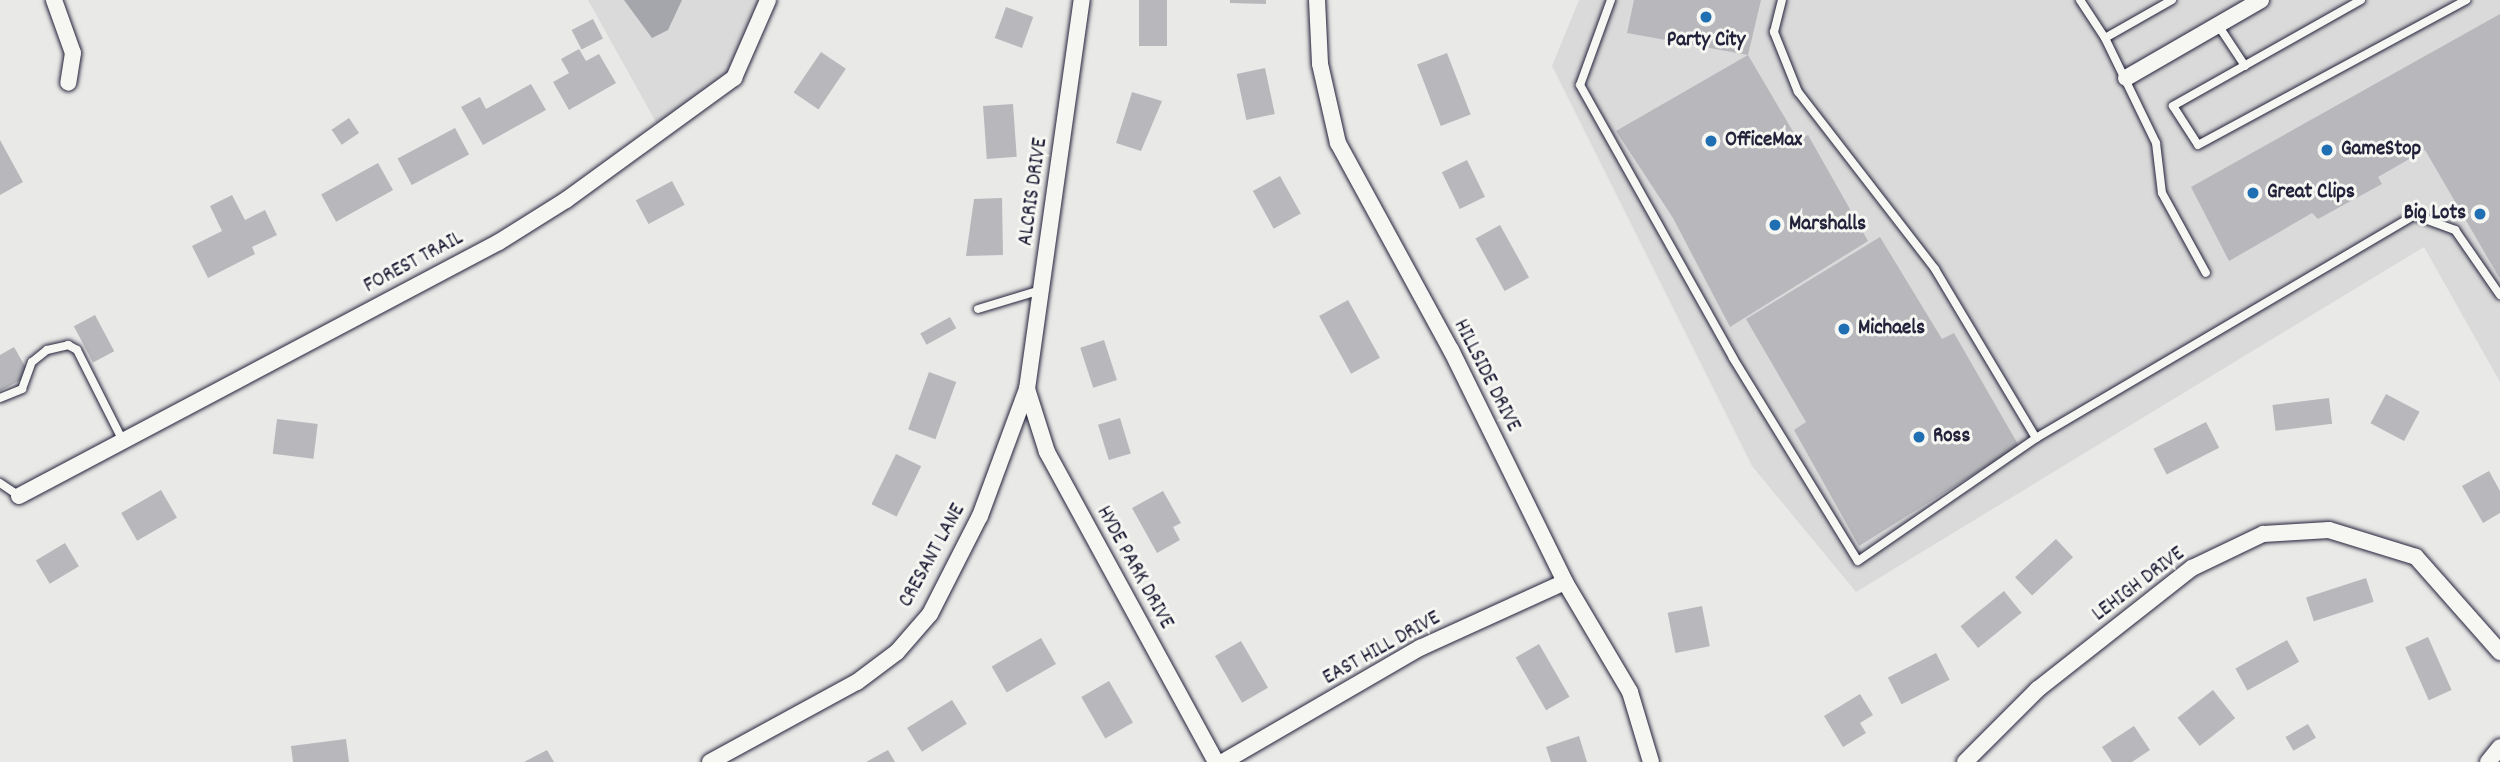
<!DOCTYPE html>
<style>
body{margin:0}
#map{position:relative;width:2500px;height:762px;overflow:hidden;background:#e9e9e7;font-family:Dekko,sans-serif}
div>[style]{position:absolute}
.built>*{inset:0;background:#dadada}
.water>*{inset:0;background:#a5a5ac}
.building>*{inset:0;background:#b8b8bc;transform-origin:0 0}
.roads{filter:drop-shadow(0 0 2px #22223b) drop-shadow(0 0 2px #22223b)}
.service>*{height:8px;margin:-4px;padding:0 4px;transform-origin:4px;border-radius:4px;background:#f6f6f2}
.minor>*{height:16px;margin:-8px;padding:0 8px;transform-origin:8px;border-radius:8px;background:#f6f6f2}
.dots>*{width:19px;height:19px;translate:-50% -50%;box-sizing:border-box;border:4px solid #f6f6f2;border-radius:50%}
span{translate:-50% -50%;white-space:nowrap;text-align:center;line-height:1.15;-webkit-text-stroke:6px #f6f6f2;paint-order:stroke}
.poi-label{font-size:21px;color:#22223b;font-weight:700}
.left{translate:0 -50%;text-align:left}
.right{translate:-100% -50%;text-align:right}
.street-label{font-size:21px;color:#22223b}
</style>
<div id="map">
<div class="built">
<div style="clip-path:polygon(588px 0,768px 0,734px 78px,662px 133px)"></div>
<div style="clip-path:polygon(1579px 0,2500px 0,2500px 382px,2424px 247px,1856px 592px,1752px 466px,1552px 66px)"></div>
</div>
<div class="water">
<div style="clip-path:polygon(624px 0,682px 0,668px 30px,652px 38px)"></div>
</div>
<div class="building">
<div style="left:1139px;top:0;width:28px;height:46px"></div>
<div style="clip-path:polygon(1230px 0,1266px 0,1266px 4px,1230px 3px)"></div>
<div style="clip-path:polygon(1634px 0,1761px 0,1748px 55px,1798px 140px,1808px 135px,1868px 241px,1730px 327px,1673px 218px,1616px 131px,1748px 55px,1627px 33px)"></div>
<div style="left:1006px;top:7px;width:29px;height:33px;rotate:20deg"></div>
<div style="clip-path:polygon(2500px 14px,2500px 279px,2425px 150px,2378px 177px,2382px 184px,2318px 219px,2312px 213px,2229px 261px,2191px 187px)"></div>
<div style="left:593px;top:19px;width:22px;height:24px;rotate:63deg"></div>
<div style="clip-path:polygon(579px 49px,586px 61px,599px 54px,616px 83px,569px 110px,553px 82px,569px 73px,561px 59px)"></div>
<div style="left:821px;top:52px;width:30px;height:49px;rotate:34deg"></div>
<div style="left:1447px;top:53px;width:66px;height:32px;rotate:69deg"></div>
<div style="left:1265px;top:68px;width:47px;height:29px;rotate:78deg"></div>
<div style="clip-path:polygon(531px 84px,546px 110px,483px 145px,461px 107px,480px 97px,486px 109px)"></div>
<div style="clip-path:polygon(1132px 92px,1162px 101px,1141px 151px,1116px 143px)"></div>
<div style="left:1013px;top:104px;width:53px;height:30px;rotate:86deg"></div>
<div style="left:349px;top:118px;width:18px;height:21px;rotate:56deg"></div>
<div style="left:455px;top:128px;width:30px;height:65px;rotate:62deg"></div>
<div style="clip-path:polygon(0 140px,23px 182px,0 195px)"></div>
<div style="left:1467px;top:160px;width:41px;height:28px;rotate:64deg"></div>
<div style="left:378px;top:163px;width:31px;height:65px;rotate:61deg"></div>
<div style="left:1280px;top:176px;width:43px;height:31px;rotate:61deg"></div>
<div style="left:672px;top:181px;width:27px;height:41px;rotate:62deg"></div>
<div style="clip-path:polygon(232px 195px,245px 220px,265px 210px,277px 235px,252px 247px,255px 254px,208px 278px,192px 246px,222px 231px,210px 206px)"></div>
<div style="clip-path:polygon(1002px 198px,1003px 255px,966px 256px,974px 199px)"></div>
<div style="left:1500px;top:225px;width:60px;height:28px;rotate:61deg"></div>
<div style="clip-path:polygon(1880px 237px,1942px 339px,1954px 333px,2019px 446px,1859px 546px,1794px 430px,1806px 422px,1746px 319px)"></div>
<div style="left:1348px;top:300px;width:66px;height:33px;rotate:61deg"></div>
<div style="left:95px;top:315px;width:41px;height:24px;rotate:62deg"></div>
<div style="left:950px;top:317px;width:13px;height:34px;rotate:61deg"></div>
<div style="left:1104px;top:340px;width:42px;height:25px;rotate:72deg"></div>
<div style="clip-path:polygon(14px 347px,30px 375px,0 391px,0 355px)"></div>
<div style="left:929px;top:372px;width:29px;height:61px;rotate:20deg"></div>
<div style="left:2386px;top:394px;width:38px;height:33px;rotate:28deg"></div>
<div style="left:2329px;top:398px;width:26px;height:57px;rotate:83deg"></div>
<div style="left:1120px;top:418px;width:37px;height:23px;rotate:73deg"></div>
<div style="left:277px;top:419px;width:41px;height:35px;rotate:7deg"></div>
<div style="left:2206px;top:422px;width:29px;height:59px;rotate:63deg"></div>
<div style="left:896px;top:454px;width:28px;height:56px;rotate:26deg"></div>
<div style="clip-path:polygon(2489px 471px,2500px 491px,2500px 513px,2483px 523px,2462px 486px)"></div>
<div style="left:161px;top:490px;width:32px;height:46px;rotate:60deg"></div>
<div style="clip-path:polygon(1163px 491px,1181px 523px,1173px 527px,1180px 540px,1157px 553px,1132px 508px)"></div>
<div style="left:2056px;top:539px;width:25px;height:56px;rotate:47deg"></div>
<div style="left:65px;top:543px;width:27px;height:34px;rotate:59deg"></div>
<div style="left:2366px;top:578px;width:25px;height:63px;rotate:72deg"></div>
<div style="left:2004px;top:591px;width:28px;height:56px;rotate:51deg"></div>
<div style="left:1702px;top:606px;width:41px;height:35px;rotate:79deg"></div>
<div style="left:2428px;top:637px;width:58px;height:25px;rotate:66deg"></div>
<div style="left:1041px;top:638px;width:30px;height:57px;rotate:60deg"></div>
<div style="left:2287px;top:640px;width:25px;height:59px;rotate:61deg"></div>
<div style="left:1241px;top:641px;width:54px;height:30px;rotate:60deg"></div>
<div style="left:1539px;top:644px;width:61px;height:27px;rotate:60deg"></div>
<div style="left:1936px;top:653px;width:30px;height:54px;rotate:63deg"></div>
<div style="left:1109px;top:681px;width:48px;height:32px;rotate:60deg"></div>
<div style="left:2213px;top:690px;width:36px;height:45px;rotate:52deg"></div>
<div style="clip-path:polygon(1860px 694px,1873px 715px,1860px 723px,1866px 733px,1843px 747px,1824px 716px)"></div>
<div style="left:952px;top:700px;width:28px;height:53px;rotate:58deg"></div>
<div style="left:2308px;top:724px;width:16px;height:26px;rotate:60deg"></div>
<div style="clip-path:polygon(2134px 726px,2150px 750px,2132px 762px,2112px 762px,2102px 747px)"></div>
<div style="clip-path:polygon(1579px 736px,1587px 762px,1551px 762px,1546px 747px)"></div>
<div style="clip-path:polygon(346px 739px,349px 762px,293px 762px,291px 746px)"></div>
<div style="clip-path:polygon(547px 750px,554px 762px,524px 762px)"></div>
<div style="clip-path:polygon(888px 750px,895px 762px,866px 762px)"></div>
</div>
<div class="roads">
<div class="service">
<div style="left:1611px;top:0;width:90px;rotate:110deg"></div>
<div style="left:1580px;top:85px;width:313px;rotate:60.7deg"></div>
<div style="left:1733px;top:358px;width:238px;rotate:58.4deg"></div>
<div style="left:1858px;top:561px;width:216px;rotate:-34.6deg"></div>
<div style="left:2036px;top:438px;width:197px;rotate:-120.9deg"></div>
<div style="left:1935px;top:269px;width:224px;rotate:-127.7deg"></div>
<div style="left:1798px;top:92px;width:65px;rotate:-111.8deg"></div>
<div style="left:1774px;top:32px;width:33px;rotate:-76deg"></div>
<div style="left:2080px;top:0;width:45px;rotate:56.7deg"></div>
<div style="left:2105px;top:38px;width:77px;rotate:-29.6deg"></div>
<div style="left:2361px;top:0;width:216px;rotate:150.6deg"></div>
<div style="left:2173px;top:106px;width:46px;rotate:57.3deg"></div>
<div style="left:2198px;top:145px;width:305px;rotate:-28.4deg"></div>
<div style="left:2218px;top:25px;width:49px;rotate:56.6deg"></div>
<div style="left:2105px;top:38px;width:117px;rotate:64.1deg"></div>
<div style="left:2156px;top:143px;width:50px;rotate:83.2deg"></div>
<div style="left:2162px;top:193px;width:91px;rotate:61.2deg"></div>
<div style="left:978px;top:309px;width:66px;rotate:-16.8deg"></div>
<div style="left:0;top:398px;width:24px;rotate:-22deg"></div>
<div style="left:22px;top:389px;width:29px;rotate:-70deg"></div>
<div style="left:32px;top:362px;width:19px;rotate:-39deg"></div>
<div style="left:47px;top:350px;width:22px;rotate:-13deg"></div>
<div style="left:68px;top:345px;width:10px;rotate:29deg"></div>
<div style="left:77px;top:350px;width:102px;rotate:63.2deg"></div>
<div style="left:2036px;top:438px;width:439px;rotate:-30.5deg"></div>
<div style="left:2414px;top:215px;width:44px;rotate:20.1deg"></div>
<div style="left:2455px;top:230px;width:79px;rotate:55.3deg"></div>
<div style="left:0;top:483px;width:23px;rotate:34deg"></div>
</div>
<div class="minor">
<div style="left:54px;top:0;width:56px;rotate:70.3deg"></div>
<div style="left:73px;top:53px;width:30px;rotate:99deg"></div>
<div style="left:1317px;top:0;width:64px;rotate:87.3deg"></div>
<div style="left:1320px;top:64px;width:81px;rotate:77.2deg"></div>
<div style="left:1338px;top:143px;width:236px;rotate:61.4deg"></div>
<div style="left:1451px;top:350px;width:258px;rotate:63.8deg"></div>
<div style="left:1565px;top:582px;width:128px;rotate:59.4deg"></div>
<div style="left:1630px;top:692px;width:73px;rotate:73.3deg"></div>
<div style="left:2126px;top:78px;width:156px;rotate:-30deg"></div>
<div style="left:1027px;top:389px;width:66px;rotate:72.4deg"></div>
<div style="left:1047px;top:452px;width:353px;rotate:61.4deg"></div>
<div style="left:19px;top:496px;width:543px;rotate:-27.89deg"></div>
<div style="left:499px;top:242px;width:79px;rotate:-32.1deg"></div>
<div style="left:566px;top:200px;width:208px;rotate:-36deg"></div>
<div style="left:734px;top:78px;width:85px;rotate:-66.4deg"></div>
<div style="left:710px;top:762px;width:167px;rotate:-28.6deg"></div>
<div style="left:857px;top:682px;width:50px;rotate:-36.9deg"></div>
<div style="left:897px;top:652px;width:50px;rotate:-49deg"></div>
<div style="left:930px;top:614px;width:110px;rotate:-63deg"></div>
<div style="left:980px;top:516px;width:135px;rotate:-69.7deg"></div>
<div style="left:1027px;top:389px;width:393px;rotate:-82deg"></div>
<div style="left:1223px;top:762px;width:228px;rotate:-30.1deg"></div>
<div style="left:1420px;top:648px;width:159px;rotate:-24.5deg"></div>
<div style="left:1965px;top:762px;width:103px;rotate:-45deg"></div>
<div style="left:2038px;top:689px;width:196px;rotate:-38.2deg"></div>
<div style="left:2192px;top:568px;width:79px;rotate:-25.6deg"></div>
<div style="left:2263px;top:534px;width:66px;rotate:-3.5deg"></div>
<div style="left:2329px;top:530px;width:91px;rotate:17.2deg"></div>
<div style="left:2416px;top:557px;width:127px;rotate:48.5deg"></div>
<div style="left:2488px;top:762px;width:19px;rotate:-51deg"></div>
</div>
</div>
<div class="dots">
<div style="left:1706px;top:17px;background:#1f6fb2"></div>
<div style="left:1711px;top:141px;background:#1f6fb2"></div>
<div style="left:2327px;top:150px;background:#1f6fb2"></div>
<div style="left:2253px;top:193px;background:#1f6fb2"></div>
<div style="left:2480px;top:214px;background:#1f6fb2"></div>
<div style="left:1775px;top:225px;background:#1f6fb2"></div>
<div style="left:1844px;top:329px;background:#1f6fb2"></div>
<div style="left:1919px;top:437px;background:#1f6fb2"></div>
</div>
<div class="poi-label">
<span style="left:1706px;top:41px">Party City</span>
<span class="left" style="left:1725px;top:141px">OfficeMax</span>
<span class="left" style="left:2341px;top:150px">GameStop</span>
<span class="left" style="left:2267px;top:193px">Great Clips</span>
<span class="right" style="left:2466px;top:214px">Big Lots</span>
<span class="left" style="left:1789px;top:225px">Marshalls</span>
<span class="left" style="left:1858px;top:329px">Michaels</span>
<span class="left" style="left:1933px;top:437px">Ross</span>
</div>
<div class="street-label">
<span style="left:1034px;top:192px;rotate:-82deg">ALCRIS DRIVE</span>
<span style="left:414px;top:263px;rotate:-28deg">FOREST TRAIL</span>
<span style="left:1486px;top:376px;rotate:63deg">HILLSIDE DRIVE</span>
<span style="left:933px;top:556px;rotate:-61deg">CRESANT LANE</span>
<span style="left:1134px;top:568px;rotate:61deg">HYDE PARK DRIVE</span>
<span style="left:2139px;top:585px;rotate:-37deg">LEHIGH DRIVE</span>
<span style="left:1382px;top:649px;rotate:-29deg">EAST HILL DRIVE</span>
</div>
</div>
